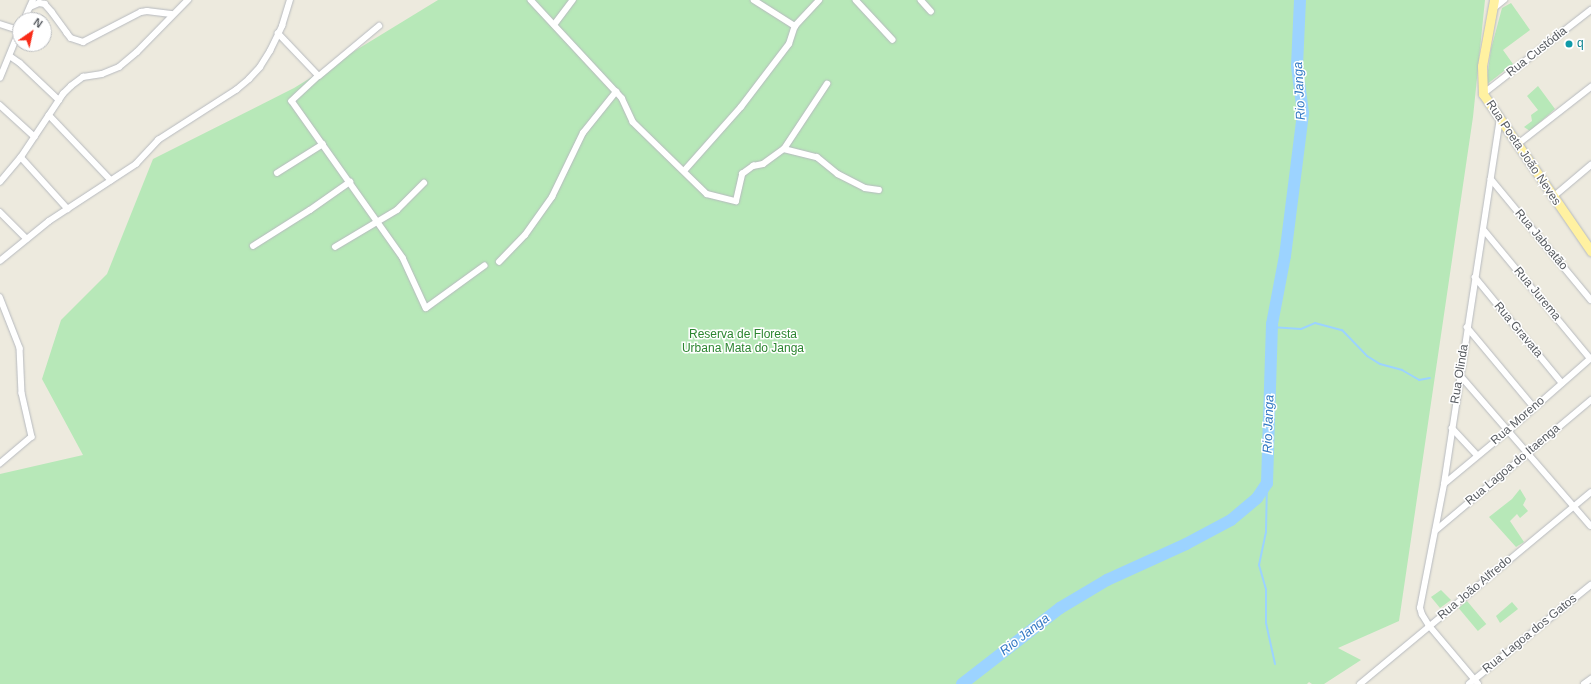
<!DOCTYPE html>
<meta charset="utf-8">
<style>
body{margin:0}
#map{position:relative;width:1591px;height:684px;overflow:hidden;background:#edeade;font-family:Helvetica,sans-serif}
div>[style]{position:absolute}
.green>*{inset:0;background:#b7e8b8;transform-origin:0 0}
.stream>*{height:2px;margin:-1px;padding:0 1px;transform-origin:1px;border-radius:1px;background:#9cd3ff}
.river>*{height:12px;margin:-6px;padding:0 6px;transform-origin:6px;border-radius:6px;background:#9cd3ff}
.roads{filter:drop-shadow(0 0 1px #b7babf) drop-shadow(0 0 1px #b7babf)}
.minor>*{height:5.5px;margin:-2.75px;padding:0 2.75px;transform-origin:2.75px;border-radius:2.75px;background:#fff}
.primary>*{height:9px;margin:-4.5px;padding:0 4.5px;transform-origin:4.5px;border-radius:4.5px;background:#fff1a1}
.dots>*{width:11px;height:11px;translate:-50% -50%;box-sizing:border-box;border:2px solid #fff;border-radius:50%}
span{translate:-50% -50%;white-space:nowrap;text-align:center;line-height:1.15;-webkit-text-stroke:3px #fff;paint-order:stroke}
.culture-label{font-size:12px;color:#0d838f}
.left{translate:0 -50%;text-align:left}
.street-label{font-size:12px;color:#585c61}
.park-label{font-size:12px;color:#2c8530}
.water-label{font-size:13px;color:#3278c4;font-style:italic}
.north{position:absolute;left:12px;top:12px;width:40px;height:40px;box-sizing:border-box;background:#fff;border:1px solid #bcbec0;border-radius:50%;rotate:34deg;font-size:11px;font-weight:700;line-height:16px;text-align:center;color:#585c61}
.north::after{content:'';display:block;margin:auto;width:14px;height:18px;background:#f92b18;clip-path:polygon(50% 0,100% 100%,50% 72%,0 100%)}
</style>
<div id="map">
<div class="green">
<div style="clip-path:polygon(438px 0,1485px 0,1473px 117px,1399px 621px,1338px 648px,1361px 660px,1324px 684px,1312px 684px,1309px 682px,1307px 684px,0 684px,0 474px,83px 455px,42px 379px,61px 320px,107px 274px,153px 159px,294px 88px)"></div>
<div style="clip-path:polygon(1511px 3px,1530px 30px,1503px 50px,1513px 64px,1486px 85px,1491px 49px,1502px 8px)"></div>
<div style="clip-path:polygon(1538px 86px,1555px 109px,1530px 131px,1524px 127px,1532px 121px,1531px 115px,1538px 110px,1527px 96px)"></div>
<div style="clip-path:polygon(1520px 489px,1526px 499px,1523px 505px,1528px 511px,1520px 518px,1517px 514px,1510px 521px,1524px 542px,1516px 547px,1489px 517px,1512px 499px)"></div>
<div style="clip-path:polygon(1441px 590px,1451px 600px,1440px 608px,1431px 597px)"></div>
<div style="left:1467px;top:601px;width:30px;height:11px;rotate:50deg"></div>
<div style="clip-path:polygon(1512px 602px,1518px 609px,1500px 623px,1496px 616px)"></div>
</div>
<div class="stream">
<div style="left:1271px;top:327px;width:30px;rotate:4deg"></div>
<div style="left:1301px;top:329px;width:15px;rotate:-23deg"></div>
<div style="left:1315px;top:323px;width:28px;rotate:15deg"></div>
<div style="left:1342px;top:330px;width:36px;rotate:46deg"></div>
<div style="left:1367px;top:356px;width:15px;rotate:32deg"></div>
<div style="left:1380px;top:364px;width:23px;rotate:15deg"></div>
<div style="left:1402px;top:370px;width:20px;rotate:30deg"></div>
<div style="left:1419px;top:380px;width:11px;rotate:-10deg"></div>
<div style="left:1267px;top:483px;width:49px;rotate:91.2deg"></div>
<div style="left:1266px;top:532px;width:34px;rotate:102deg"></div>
<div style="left:1259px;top:565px;width:25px;rotate:74deg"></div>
<div style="left:1266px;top:589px;width:34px;rotate:90deg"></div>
<div style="left:1266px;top:623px;width:42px;rotate:77.6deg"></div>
</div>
<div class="river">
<div style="left:962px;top:684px;width:124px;rotate:-37.8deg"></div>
<div style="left:1060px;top:608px;width:55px;rotate:-30.8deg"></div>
<div style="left:1107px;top:580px;width:87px;rotate:-24.5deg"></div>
<div style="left:1186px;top:544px;width:51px;rotate:-28.1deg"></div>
<div style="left:1231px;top:520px;width:34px;rotate:-40deg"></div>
<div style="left:1257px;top:498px;width:18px;rotate:-56deg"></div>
<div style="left:1267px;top:483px;width:159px;rotate:-88.2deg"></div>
<div style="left:1272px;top:324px;width:69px;rotate:-79.2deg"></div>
<div style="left:1285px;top:256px;width:144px;rotate:-82.8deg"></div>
<div style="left:1303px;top:113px;width:47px;rotate:-97.3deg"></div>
<div style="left:1297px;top:66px;width:66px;rotate:-87.4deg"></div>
</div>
<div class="roads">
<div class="minor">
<div style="left:531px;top:0;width:134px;rotate:47.1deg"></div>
<div style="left:622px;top:98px;width:26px;rotate:65deg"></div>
<div style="left:633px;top:122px;width:103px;rotate:44.2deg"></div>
<div style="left:707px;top:194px;width:30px;rotate:14deg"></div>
<div style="left:736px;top:201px;width:28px;rotate:-77deg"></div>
<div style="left:742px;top:174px;width:14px;rotate:-36deg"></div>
<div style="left:753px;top:166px;width:10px;rotate:-11deg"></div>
<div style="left:763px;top:164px;width:26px;rotate:-36deg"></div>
<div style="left:784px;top:149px;width:34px;rotate:14deg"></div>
<div style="left:817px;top:157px;width:27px;rotate:39deg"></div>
<div style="left:838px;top:174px;width:30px;rotate:27deg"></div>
<div style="left:865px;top:188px;width:14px;rotate:8deg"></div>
<div style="left:754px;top:0;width:49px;rotate:32.4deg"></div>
<div style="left:856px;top:0;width:54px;rotate:47.2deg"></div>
<div style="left:921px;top:0;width:15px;rotate:48deg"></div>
<div style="left:30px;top:7px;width:10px;rotate:-24deg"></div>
<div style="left:39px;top:3px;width:6px;rotate:9deg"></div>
<div style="left:45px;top:4px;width:11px;rotate:49deg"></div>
<div style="left:52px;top:12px;width:26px;rotate:54deg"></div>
<div style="left:67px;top:33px;width:6px;rotate:51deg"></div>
<div style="left:71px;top:38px;width:13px;rotate:18deg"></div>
<div style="left:83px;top:42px;width:65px;rotate:-27.3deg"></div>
<div style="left:141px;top:12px;width:6px;rotate:-9deg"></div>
<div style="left:147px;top:11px;width:26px;rotate:7deg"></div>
<div style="left:1494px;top:8px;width:13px;rotate:-39deg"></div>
<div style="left:24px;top:20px;width:22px;rotate:-66deg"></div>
<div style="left:0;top:24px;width:20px;rotate:18deg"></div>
<div style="left:554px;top:25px;width:31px;rotate:-53deg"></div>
<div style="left:278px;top:33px;width:59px;rotate:46.4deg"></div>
<div style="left:319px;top:76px;width:37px;rotate:137deg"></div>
<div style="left:292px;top:101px;width:192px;rotate:54.7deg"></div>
<div style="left:403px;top:258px;width:55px;rotate:65.3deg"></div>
<div style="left:426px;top:308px;width:72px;rotate:-35.9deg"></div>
<div style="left:10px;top:56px;width:12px;rotate:35deg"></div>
<div style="left:20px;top:63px;width:54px;rotate:43.5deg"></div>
<div style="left:319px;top:76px;width:78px;rotate:-39.8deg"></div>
<div style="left:0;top:78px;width:53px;rotate:-67.8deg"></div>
<div style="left:1483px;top:94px;width:137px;rotate:-37.9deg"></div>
<div style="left:0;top:105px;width:47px;rotate:42.4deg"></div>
<div style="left:49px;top:115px;width:90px;rotate:46.4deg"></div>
<div style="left:1518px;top:144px;width:93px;rotate:-38deg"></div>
<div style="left:784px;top:149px;width:78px;rotate:-56.5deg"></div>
<div style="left:21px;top:157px;width:70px;rotate:47.9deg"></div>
<div style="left:684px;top:171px;width:86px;rotate:-48.3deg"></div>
<div style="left:741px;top:107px;width:79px;rotate:-52.7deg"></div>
<div style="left:789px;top:44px;width:19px;rotate:-72deg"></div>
<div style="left:795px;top:26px;width:35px;rotate:-47deg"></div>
<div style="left:277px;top:173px;width:54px;rotate:-32.2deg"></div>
<div style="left:1491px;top:179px;width:157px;rotate:50.4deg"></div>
<div style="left:0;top:182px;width:33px;rotate:-50deg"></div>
<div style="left:21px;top:157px;width:76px;rotate:-56.3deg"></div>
<div style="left:63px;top:94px;width:11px;rotate:-45deg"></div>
<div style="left:71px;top:86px;width:15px;rotate:-37deg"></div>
<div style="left:83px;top:77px;width:19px;rotate:-9deg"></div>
<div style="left:102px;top:74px;width:18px;rotate:-22deg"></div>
<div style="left:119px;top:67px;width:23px;rotate:-40deg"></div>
<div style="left:137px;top:52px;width:73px;rotate:-45.6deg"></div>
<div style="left:1553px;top:197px;width:50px;rotate:-40.1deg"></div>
<div style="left:0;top:212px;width:38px;rotate:45deg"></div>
<div style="left:1484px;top:230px;width:166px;rotate:50.4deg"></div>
<div style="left:253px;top:246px;width:67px;rotate:-32.3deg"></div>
<div style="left:310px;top:210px;width:49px;rotate:-35deg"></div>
<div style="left:335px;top:247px;width:72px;rotate:-30.8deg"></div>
<div style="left:397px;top:210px;width:38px;rotate:-45deg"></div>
<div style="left:0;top:261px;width:63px;rotate:-39.2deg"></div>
<div style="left:49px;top:221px;width:104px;rotate:-33.2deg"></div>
<div style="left:136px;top:164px;width:33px;rotate:-47deg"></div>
<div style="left:158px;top:140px;width:93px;rotate:-32.7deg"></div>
<div style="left:236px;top:90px;width:17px;rotate:-40deg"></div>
<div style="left:249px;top:79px;width:16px;rotate:-47deg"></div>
<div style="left:260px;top:67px;width:19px;rotate:-58deg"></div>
<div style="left:270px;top:51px;width:28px;rotate:-64deg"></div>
<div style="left:282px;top:26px;width:27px;rotate:-73deg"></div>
<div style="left:499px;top:262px;width:37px;rotate:-46deg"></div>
<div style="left:525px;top:235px;width:47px;rotate:-54.6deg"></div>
<div style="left:552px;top:197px;width:71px;rotate:-64.2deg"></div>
<div style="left:583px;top:133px;width:53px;rotate:-51.2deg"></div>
<div style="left:1475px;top:277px;width:137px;rotate:50.6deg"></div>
<div style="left:0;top:297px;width:55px;rotate:68.6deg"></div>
<div style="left:20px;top:348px;width:45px;rotate:87.5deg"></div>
<div style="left:22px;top:393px;width:45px;rotate:77.2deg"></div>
<div style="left:32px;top:437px;width:42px;rotate:139.8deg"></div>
<div style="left:1467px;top:327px;width:104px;rotate:50.1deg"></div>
<div style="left:1461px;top:376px;width:198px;rotate:49.1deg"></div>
<div style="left:1452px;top:428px;width:37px;rotate:47deg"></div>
<div style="left:1444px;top:484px;width:85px;rotate:-39.7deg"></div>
<div style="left:1509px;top:430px;width:109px;rotate:-41.3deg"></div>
<div style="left:1435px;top:531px;width:204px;rotate:-40deg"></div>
<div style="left:1360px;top:684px;width:300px;rotate:-39.7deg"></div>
<div style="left:1469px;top:684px;width:157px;rotate:-39.1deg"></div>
<div style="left:1478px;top:684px;width:76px;rotate:-130.2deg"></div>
<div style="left:1429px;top:626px;width:13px;rotate:-122deg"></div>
<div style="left:1422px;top:615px;width:7px;rotate:-106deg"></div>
<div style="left:1420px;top:608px;width:126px;rotate:-79deg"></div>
<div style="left:1444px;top:484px;width:369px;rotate:-81.3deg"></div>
<div style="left:1584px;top:684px;width:9px;rotate:-36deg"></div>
</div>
<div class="primary">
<div style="left:1494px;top:0;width:67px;rotate:100.3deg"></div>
<div style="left:1482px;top:66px;width:28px;rotate:88deg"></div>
<div style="left:1483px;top:94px;width:191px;rotate:55.5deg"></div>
</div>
</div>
<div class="dots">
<div style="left:1569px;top:44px;background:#0f9aa8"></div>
</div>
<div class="culture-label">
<span class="left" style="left:1577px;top:44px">q</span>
</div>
<div class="street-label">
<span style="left:1537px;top:52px;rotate:-38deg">Rua Custódia</span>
<span style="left:1523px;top:153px;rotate:56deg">Rua Poeta João Neves</span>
<span style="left:1541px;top:240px;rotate:50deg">Rua Jaboatão</span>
<span style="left:1537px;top:294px;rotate:50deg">Rua Jurema</span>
<span style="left:1518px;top:330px;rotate:50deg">Rua Gravata</span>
<span style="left:1460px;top:374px;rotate:-81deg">Rua Olinda</span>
<span style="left:1518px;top:421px;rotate:-41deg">Rua Moreno</span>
<span style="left:1513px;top:465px;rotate:-40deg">Rua Lagoa do Itaenga</span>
<span style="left:1475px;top:588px;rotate:-40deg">Rua João Alfredo</span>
<span style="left:1530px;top:634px;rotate:-39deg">Rua Lagoa dos Gatos</span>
</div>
<div class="park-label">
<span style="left:743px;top:342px">Reserva de Floresta<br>Urbana Mata do Janga</span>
</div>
<div class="water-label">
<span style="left:1300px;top:91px;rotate:-93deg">Rio Janga</span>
<span style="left:1269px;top:424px;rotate:-88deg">Rio Janga</span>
<span style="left:1025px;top:635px;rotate:-38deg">Rio Janga</span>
</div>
<div class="north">N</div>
</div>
